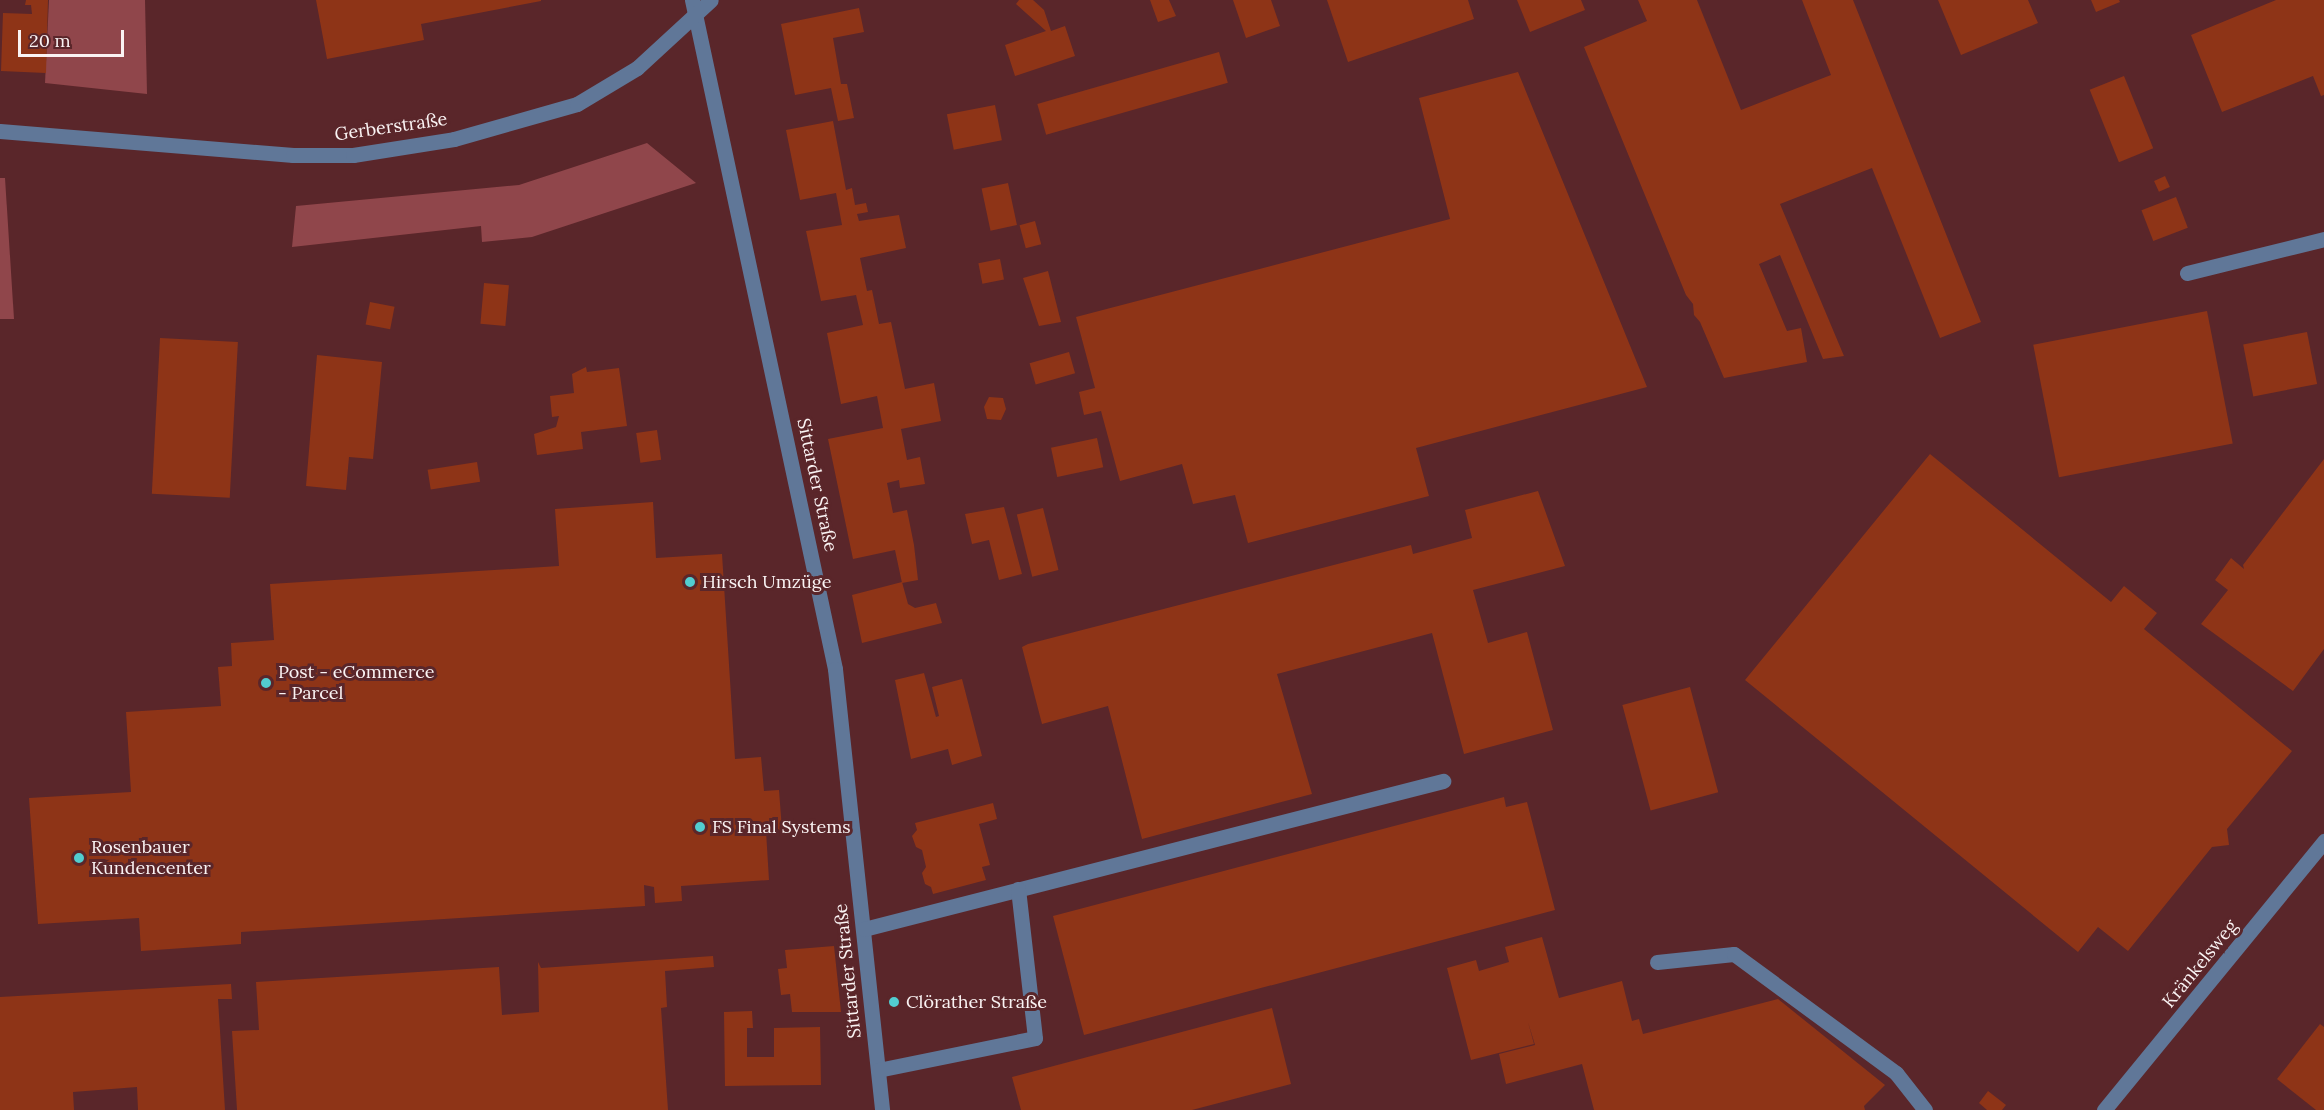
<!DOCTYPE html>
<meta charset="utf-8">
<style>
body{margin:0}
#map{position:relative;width:2324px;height:1110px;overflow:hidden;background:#5a262a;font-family:Lora,serif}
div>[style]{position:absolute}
.green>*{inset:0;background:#90464b}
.building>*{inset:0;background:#8e3417;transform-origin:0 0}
.minor>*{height:15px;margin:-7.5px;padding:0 7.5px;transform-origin:7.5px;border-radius:7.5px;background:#607798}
.dots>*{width:16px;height:16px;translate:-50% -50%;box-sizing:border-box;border:3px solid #5a262a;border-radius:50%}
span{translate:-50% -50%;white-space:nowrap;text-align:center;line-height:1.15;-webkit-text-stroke:6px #5a262a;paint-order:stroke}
.street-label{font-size:18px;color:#faf3f3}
.poi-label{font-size:18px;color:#faf3f3}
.left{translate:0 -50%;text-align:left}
.scale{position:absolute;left:18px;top:30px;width:106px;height:27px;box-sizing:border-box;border:3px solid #faf3f3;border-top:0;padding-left:8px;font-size:18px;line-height:21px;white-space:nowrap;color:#faf3f3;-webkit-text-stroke:4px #5a262a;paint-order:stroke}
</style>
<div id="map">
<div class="green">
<div style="clip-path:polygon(49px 0,145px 0,147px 94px,45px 83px)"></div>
<div style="clip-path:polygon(647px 143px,696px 183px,532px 237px,482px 242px,481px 226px,292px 247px,296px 206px,519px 185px)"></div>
<div style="clip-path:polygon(0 178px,5px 178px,14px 319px,0 319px)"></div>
</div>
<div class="building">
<div style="clip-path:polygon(26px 0,48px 0,46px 73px,1px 71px,3px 13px,32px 14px,31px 5px,25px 5px)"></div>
<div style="clip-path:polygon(316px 0,541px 0,541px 1px,421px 24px,424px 40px,327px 59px)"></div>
<div style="clip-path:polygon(1019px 0,1033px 0,1044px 10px,1051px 31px,1065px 26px,1075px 56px,1015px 76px,1005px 45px,1046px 31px,1016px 4px)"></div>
<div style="clip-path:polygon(1150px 0,1169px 0,1176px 16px,1158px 22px)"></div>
<div style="clip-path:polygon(1233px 0,1271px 0,1280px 26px,1246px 38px)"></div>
<div style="clip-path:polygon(1327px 0,1468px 0,1474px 19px,1348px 62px)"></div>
<div style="clip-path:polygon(1517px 0,1581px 0,1585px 10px,1530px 32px)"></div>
<div style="clip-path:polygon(1638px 0,1697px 0,1741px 110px,1831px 75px,1802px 0,1853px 0,1981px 322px,1940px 338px,1872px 168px,1780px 204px,1844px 356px,1823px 359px,1780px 255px,1759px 264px,1787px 331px,1801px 328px,1807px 362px,1724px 378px,1700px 322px,1694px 315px,1693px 304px,1686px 295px,1584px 47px,1647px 21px)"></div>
<div style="clip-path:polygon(1938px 0,2028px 0,2038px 23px,1961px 55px)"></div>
<div style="clip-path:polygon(2091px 0,2119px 0,2120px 2px,2096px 12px)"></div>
<div style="clip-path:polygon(2276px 0,2324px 0,2324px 95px,2321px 96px,2313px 76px,2222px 112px,2191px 35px)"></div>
<div style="clip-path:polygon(859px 8px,864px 32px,833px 38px,841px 84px,847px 84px,854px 118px,838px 121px,831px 88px,795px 95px,781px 24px)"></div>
<div style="left:1219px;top:52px;width:32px;height:189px;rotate:74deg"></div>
<div style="clip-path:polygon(1518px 72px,1647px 387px,1416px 448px,1429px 496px,1248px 543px,1235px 495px,1193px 504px,1182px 464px,1120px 481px,1101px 411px,1084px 415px,1079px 392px,1095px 388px,1076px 317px,1450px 219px,1419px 98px)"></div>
<div style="left:2124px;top:76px;width:78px;height:37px;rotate:68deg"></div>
<div style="left:995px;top:105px;width:36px;height:49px;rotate:79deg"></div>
<div style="clip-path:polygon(833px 121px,846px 190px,852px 188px,855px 205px,866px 203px,868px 212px,857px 214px,859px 221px,899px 215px,906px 248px,860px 258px,867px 291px,872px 290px,879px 324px,891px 322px,905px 389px,934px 383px,941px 421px,901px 429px,907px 460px,920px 457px,925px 484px,900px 488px,899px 480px,887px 483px,893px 513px,907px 510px,914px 545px,918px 580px,902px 583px,895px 550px,853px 559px,828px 439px,883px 428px,877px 396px,841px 404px,827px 333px,863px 325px,856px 295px,821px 301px,806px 231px,842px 225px,836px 193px,800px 200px,786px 130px)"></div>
<div style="left:2165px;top:176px;width:12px;height:12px;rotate:66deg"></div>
<div style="left:1008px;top:183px;width:43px;height:27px;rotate:78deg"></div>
<div style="left:2176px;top:197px;width:33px;height:37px;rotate:69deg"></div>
<div style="left:1035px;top:221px;width:24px;height:16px;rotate:75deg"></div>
<div style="left:1000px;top:259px;width:21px;height:22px;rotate:79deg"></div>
<div style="clip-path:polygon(1048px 271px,1061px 322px,1039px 326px,1023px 278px)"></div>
<div style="left:484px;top:283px;width:25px;height:41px;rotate:5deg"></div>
<div style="left:370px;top:302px;width:25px;height:23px;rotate:11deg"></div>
<div style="left:2207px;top:311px;width:135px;height:177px;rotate:79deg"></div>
<div style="left:2307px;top:332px;width:53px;height:65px;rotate:79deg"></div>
<div style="left:160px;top:338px;width:78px;height:156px;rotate:3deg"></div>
<div style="left:1069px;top:352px;width:22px;height:41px;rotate:74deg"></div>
<div style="clip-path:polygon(317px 355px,382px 362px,373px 459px,349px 457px,346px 490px,306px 486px)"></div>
<div style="clip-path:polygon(586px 367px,587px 372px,619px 368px,627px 426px,581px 432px,583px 449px,537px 455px,534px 434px,556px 427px,559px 416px,552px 417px,550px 396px,574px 393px,572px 374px)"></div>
<div style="clip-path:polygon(989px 397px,1003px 398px,1006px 409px,1001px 420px,987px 419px,984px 407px)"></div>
<div style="left:657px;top:430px;width:30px;height:21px;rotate:82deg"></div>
<div style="left:1097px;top:438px;width:30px;height:47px;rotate:78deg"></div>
<div style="clip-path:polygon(1930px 454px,2111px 602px,2124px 586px,2157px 613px,2144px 629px,2292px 751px,2227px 829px,2229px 845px,2212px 847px,2128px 951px,2098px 927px,2078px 952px,1745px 680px)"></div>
<div style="clip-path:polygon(2324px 459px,2324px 649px,2293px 691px,2201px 624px,2228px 590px,2215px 580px,2231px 558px,2244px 569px,2243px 565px)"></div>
<div style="left:477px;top:462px;width:20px;height:50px;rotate:81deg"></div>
<div style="clip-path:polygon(1538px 491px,1565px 566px,1473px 590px,1488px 643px,1527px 632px,1553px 730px,1464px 754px,1432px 633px,1277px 674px,1312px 794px,1142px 839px,1108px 706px,1042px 724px,1022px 647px,1028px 644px,1411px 545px,1413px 554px,1472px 538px,1465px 510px)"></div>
<div style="clip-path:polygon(653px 502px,656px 558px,722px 554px,735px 759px,761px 757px,764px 791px,779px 790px,782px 830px,766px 831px,769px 880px,681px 886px,682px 901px,655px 903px,654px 887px,644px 885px,645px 906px,241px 932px,241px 944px,141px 951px,139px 918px,38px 924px,29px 798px,131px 792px,126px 712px,221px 706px,218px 667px,232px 666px,231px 643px,274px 640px,270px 584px,559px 566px,555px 509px)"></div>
<div style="clip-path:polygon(1004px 507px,1022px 574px,999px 580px,989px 540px,972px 544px,965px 514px)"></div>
<div style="left:1043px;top:508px;width:64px;height:27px;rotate:76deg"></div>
<div style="clip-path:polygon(902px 582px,908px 604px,915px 608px,936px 603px,942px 623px,862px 643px,852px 595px)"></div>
<div style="clip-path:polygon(924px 673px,936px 717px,939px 716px,932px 687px,962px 679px,982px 756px,952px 765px,948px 749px,911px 759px,895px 680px)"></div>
<div style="left:1690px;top:687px;width:109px;height:70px;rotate:75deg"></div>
<div style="clip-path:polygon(1504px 797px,1506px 807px,1527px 802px,1555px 910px,1084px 1035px,1053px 916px)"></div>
<div style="clip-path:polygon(993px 803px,997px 819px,979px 824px,990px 865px,982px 867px,986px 880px,933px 894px,931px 887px,925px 884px,922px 873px,926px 867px,922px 850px,916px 847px,912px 836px,917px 830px,915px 823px)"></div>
<div style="clip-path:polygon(1542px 937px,1559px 998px,1622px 981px,1632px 1021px,1639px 1019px,1643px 1034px,1778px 999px,1885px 1085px,1864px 1106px,1865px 1110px,1594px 1110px,1582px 1064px,1506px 1084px,1499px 1054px,1535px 1045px,1528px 1022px,1534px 1044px,1471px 1060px,1447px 968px,1476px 960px,1479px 971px,1509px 962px,1505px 947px)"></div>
<div style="clip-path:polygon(834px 946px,841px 1012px,792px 1012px,790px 994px,781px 995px,778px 969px,787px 968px,785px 950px)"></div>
<div style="clip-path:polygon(713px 956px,714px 967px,665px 971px,667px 1007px,661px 1008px,668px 1110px,237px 1110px,232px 1031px,259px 1030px,256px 982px,499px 967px,502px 1015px,539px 1012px,538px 962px,541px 968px)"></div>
<div style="clip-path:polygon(231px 984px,232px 999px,218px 999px,225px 1110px,138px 1110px,137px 1087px,73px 1092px,74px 1110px,0 1110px,0 997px)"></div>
<div style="clip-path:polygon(1272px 1008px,1291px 1084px,1192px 1110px,1021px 1110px,1012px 1077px)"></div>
<div style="clip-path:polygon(752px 1011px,753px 1028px,747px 1028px,747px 1057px,774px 1057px,774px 1028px,820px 1027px,821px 1085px,725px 1086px,724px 1012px)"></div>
<div style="clip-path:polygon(2320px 1024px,2324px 1027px,2324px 1110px,2316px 1110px,2277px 1079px)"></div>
<div style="clip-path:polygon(1988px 1091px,2006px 1105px,2002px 1110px,1987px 1110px,1979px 1103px)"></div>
</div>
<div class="minor">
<div style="left:692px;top:0;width:684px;rotate:77.93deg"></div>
<div style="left:835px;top:669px;width:443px;rotate:83.9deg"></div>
<div style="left:0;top:131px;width:294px;rotate:4.7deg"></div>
<div style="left:293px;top:155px;width:60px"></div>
<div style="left:353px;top:155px;width:102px;rotate:-9deg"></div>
<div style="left:454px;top:139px;width:128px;rotate:-15.9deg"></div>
<div style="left:577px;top:104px;width:70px;rotate:-31deg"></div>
<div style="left:637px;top:68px;width:100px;rotate:-42.6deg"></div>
<div style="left:2187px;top:273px;width:141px;rotate:-13.9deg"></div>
<div style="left:864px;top:929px;width:598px;rotate:-14.34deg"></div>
<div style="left:1657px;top:962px;width:77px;rotate:-5.9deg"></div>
<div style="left:1734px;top:954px;width:201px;rotate:36.3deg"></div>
<div style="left:1896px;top:1073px;width:47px;rotate:51.9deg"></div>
<div style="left:878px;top:1070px;width:160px;rotate:-11.5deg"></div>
<div style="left:1035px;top:1038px;width:150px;rotate:-96.5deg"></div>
<div style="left:2104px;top:1110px;width:348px;rotate:-50.7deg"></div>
</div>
<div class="dots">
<div style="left:690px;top:582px;background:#52cdd0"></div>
<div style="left:266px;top:683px;background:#52cdd0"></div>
<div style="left:700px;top:827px;background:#52cdd0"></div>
<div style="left:79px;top:858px;background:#52cdd0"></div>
<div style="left:894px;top:1002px;background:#52cdd0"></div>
</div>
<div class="street-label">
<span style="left:391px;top:127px;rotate:-8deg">Gerberstraße</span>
<span style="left:817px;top:485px;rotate:78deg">Sittarder Straße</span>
<span style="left:2200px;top:964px;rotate:-51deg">Kränkelsweg</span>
<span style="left:848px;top:971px;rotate:-96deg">Sittarder Straße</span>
</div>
<div class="poi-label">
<span class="left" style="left:702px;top:582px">Hirsch Umzüge</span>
<span class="left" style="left:278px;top:683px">Post - eCommerce<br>- Parcel</span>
<span class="left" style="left:712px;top:827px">FS Final Systems</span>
<span class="left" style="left:91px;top:858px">Rosenbauer<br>Kundencenter</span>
<span class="left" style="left:906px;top:1002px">Clörather Straße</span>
</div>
<div class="scale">20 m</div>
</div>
